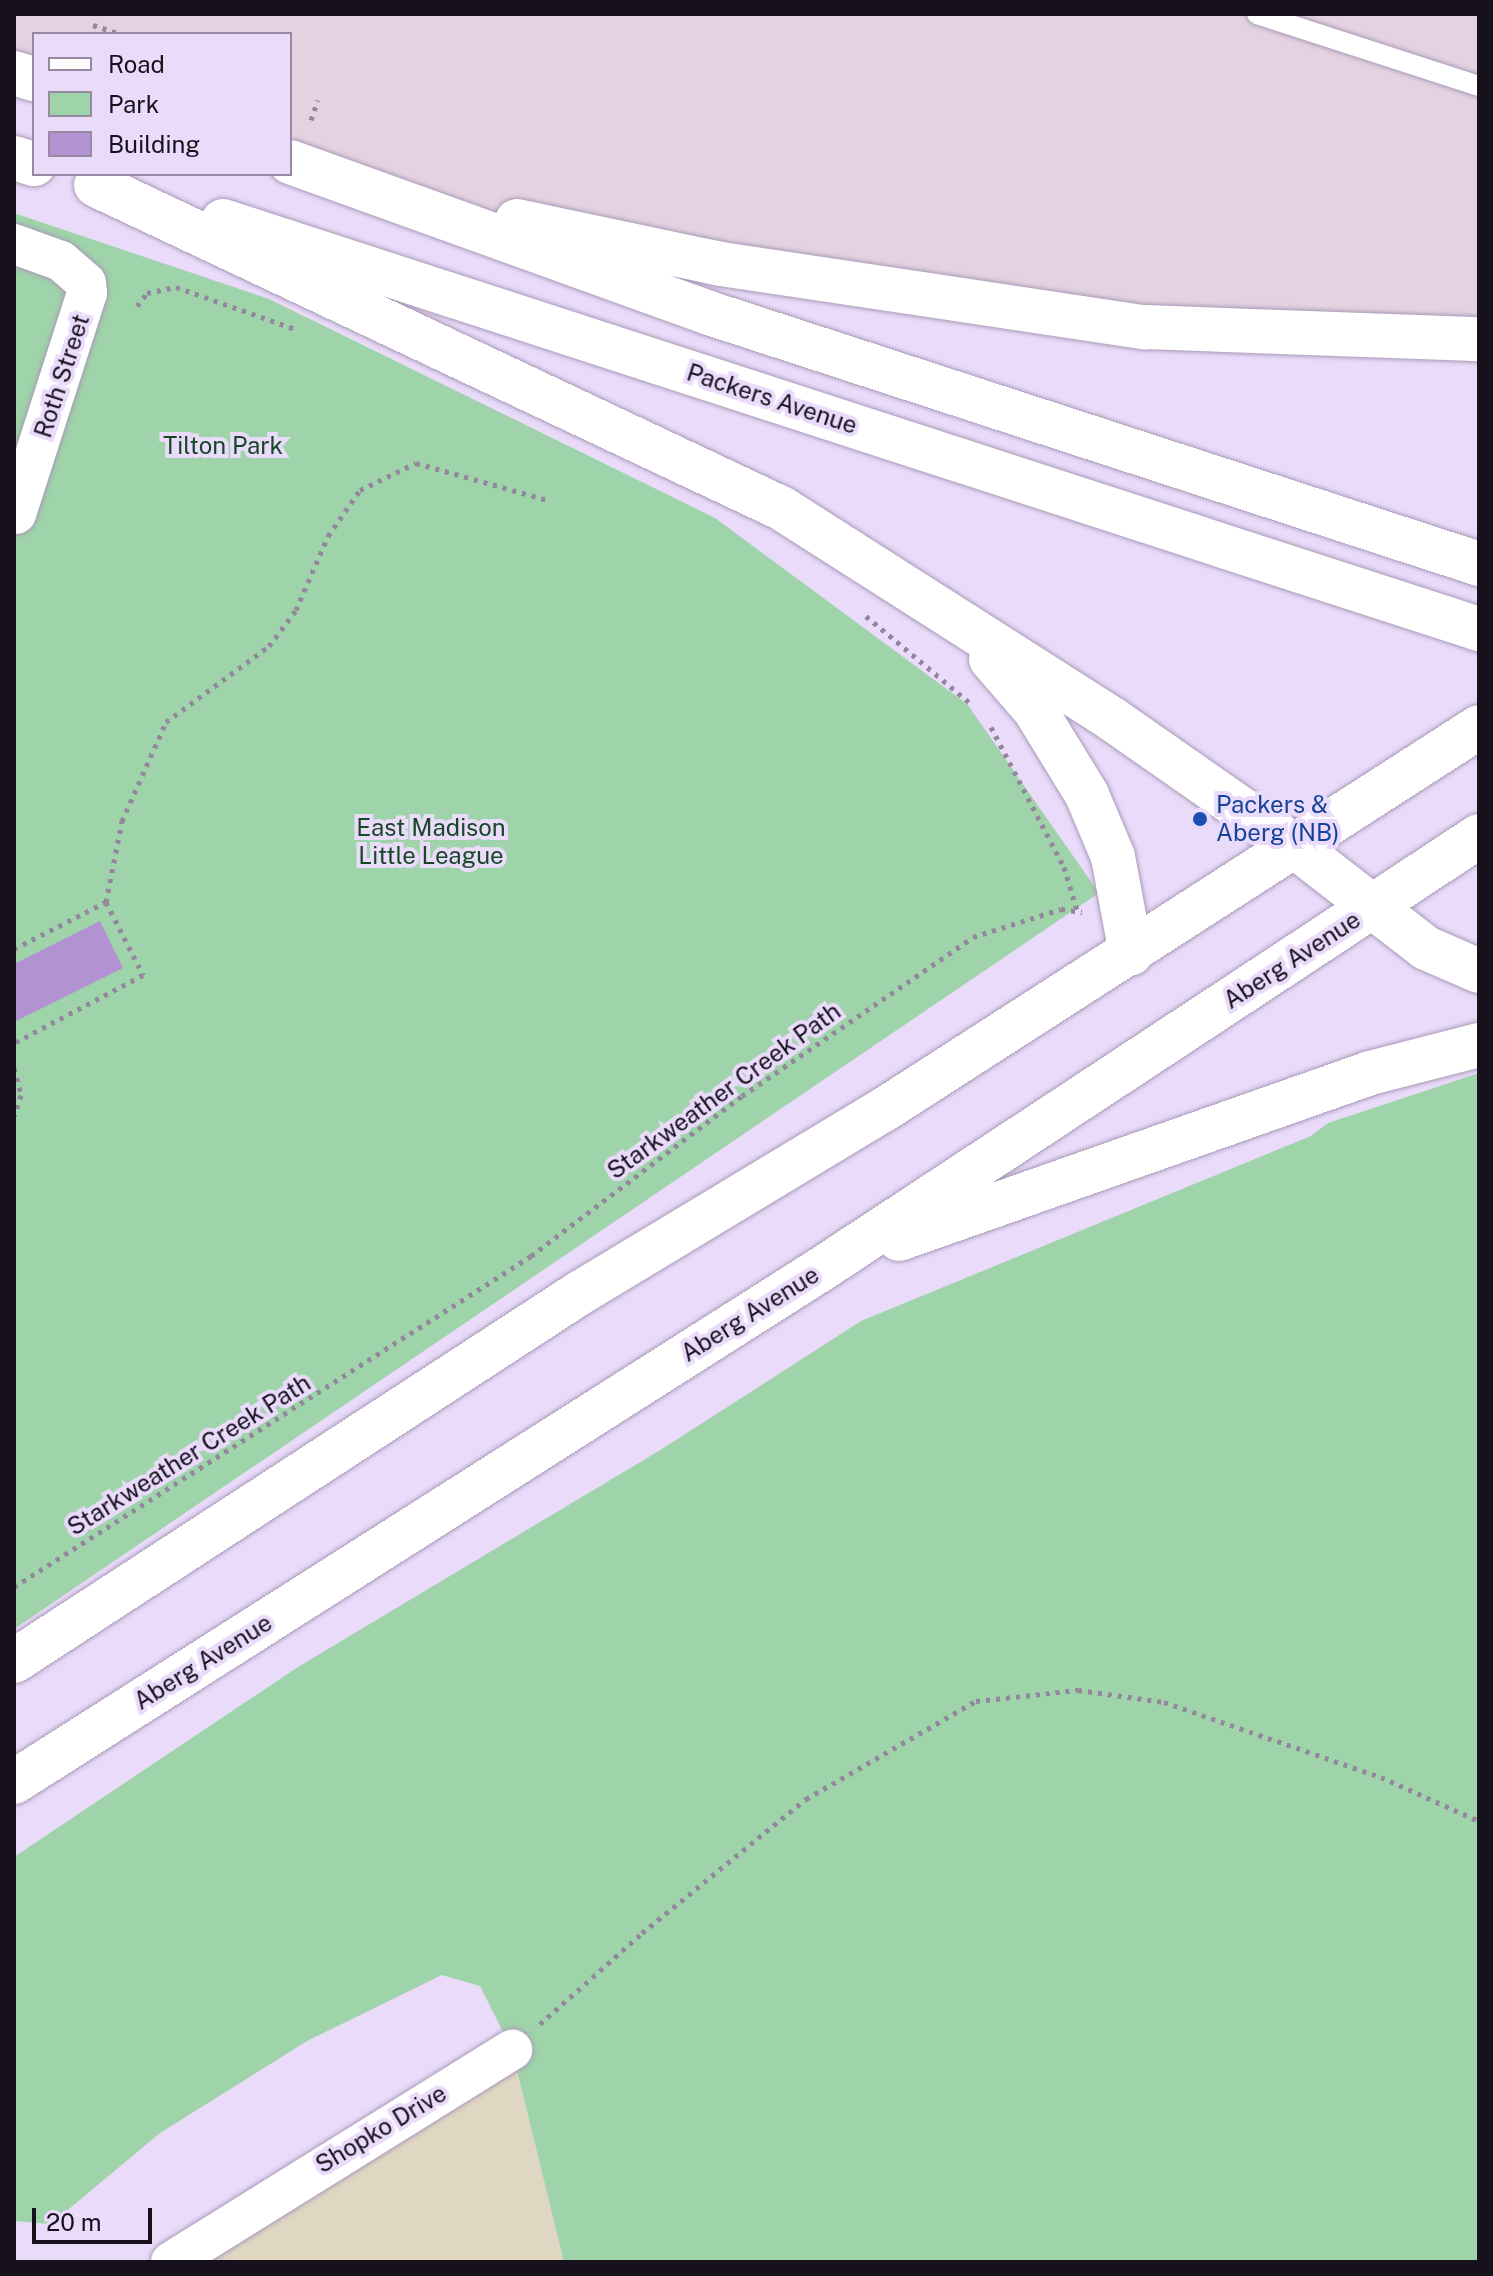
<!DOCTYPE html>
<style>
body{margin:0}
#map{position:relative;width:1493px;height:2276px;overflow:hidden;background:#eadbfa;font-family:"Public Sans",sans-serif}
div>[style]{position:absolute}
.commercial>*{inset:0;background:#e0d7c2}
.industrial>*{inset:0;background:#e4d2e2}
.green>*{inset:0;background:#9fd3a9}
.building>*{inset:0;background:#b392d3}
.path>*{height:5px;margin-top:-2.5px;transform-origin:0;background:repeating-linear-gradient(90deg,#92879d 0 4px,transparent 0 10px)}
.roads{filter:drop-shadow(0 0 2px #a99bb8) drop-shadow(0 0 2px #a99bb8)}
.service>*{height:20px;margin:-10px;padding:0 10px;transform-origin:10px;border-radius:10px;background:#fff}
.minor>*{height:40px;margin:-20px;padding:0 20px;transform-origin:20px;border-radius:20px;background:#fff}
.primary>*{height:44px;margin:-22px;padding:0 22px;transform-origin:22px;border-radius:22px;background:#fff}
.dots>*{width:22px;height:22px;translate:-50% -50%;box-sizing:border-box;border:4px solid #eadbfa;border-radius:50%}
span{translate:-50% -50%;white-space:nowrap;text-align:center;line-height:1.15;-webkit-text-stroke:8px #eadbfa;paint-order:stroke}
.street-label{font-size:24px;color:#17111c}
.park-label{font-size:24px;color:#174725}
.transit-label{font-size:24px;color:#164399}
.left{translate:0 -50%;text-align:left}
.frame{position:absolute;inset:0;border:16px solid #17111c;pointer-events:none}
.legend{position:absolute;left:32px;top:32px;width:260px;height:144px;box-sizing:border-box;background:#eadbfa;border:2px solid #968aa1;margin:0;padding:10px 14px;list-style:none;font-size:24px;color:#17111c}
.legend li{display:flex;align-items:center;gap:16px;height:40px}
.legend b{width:40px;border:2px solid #968aa1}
.scale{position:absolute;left:32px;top:2208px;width:120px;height:36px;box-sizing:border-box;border:4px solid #17111c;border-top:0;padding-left:10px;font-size:24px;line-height:28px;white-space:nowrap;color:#17111c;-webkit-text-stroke:6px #eadbfa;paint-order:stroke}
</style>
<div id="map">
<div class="commercial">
<div style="clip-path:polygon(512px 2050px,564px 2262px,171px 2262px)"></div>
</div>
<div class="industrial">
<div style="clip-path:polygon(14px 14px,1479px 14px,1479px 339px,721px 264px,377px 192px,290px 162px,290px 34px,34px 34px,34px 79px,14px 73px)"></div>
</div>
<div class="green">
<div style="clip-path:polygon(14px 213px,269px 299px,715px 518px,967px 704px,1099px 893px,14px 1629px)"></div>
<div style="clip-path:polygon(1479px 1073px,1479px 2262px,564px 2262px,512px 2050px,480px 1986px,442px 1975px,307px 2041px,160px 2133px,51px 2224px,14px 2221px,14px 1857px,298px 1667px,662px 1449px,861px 1321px,1311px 1136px,1328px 1123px)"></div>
</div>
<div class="building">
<div style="clip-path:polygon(100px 921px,123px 968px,14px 1022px,14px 964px)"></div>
</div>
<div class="path">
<div style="left:93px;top:25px;width:28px;rotate:18deg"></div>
<div style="left:311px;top:120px;width:21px;rotate:-71deg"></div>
<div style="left:137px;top:306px;width:16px;rotate:-52deg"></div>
<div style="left:147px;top:293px;width:30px;rotate:-12deg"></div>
<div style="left:176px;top:287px;width:126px;rotate:19.4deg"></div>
<div style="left:866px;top:616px;width:134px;rotate:39.9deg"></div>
<div style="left:991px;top:727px;width:158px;rotate:62.5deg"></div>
<div style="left:1064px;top:867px;width:45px;rotate:73.2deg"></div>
<div style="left:106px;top:902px;width:83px;rotate:-78.8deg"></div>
<div style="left:122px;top:821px;width:108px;rotate:-66deg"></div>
<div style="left:166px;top:722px;width:128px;rotate:-36.4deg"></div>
<div style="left:269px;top:646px;width:45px;rotate:-53.1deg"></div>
<div style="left:296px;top:610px;width:81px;rotate:-66.6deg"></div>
<div style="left:328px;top:536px;width:56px;rotate:-55.2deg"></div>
<div style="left:360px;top:490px;width:62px;rotate:-25.7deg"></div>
<div style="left:416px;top:463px;width:137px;rotate:15.7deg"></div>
<div style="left:14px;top:949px;width:103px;rotate:-27.1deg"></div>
<div style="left:106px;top:902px;width:82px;rotate:63.1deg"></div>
<div style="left:143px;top:975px;width:146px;rotate:152.2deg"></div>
<div style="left:14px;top:1068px;width:28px;rotate:75deg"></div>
<div style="left:21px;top:1095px;width:22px;rotate:108deg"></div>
<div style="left:14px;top:1587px;width:614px;rotate:-32.63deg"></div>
<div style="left:531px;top:1256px;width:265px;rotate:-37.2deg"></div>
<div style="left:742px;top:1096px;width:280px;rotate:-34.5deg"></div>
<div style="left:973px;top:937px;width:92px;rotate:-17.7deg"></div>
<div style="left:1061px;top:909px;width:21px;rotate:8deg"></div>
<div style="left:540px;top:2024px;width:137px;rotate:-41.7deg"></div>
<div style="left:642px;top:1933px;width:212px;rotate:-39.3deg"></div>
<div style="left:806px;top:1799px;width:196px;rotate:-30deg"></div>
<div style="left:976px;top:1701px;width:103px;rotate:-6.2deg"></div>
<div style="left:1078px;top:1690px;width:87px;rotate:7.9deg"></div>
<div style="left:1164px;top:1702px;width:230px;rotate:19.1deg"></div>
<div style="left:1381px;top:1777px;width:107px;rotate:24.2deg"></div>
</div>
<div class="roads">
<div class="service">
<div style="left:1257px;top:14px;width:233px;rotate:18deg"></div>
</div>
<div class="minor">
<div style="left:14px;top:244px;width:50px;rotate:19.9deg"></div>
<div style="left:61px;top:261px;width:33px;rotate:41deg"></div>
<div style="left:86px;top:283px;width:10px;rotate:84deg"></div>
<div style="left:87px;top:293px;width:232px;rotate:107.8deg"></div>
<div style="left:171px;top:2262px;width:402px;rotate:-31.9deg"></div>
</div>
<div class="primary">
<div style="left:14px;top:73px;width:21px;rotate:17deg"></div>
<div style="left:14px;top:158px;width:21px;rotate:17deg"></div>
<div style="left:290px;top:162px;width:445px;rotate:19.8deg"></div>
<div style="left:709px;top:313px;width:810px;rotate:18.05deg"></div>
<div style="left:96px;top:185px;width:757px;rotate:25.25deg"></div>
<div style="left:781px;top:508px;width:393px;rotate:32.5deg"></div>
<div style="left:1112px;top:719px;width:226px;rotate:34.9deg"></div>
<div style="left:1297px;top:848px;width:163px;rotate:37.8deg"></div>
<div style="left:1426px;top:948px;width:58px;rotate:23.5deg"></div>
<div style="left:223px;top:221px;width:1321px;rotate:18deg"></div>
<div style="left:517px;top:221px;width:208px;rotate:11.9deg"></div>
<div style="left:721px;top:264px;width:429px;rotate:8.5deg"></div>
<div style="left:1145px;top:327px;width:334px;rotate:2.1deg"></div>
<div style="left:991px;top:659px;width:67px;rotate:49.2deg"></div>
<div style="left:1035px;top:710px;width:100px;rotate:58.5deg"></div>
<div style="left:1087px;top:795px;width:67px;rotate:67.2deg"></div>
<div style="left:1113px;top:857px;width:98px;rotate:79.4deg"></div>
<div style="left:899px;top:1239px;width:499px;rotate:-19.4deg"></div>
<div style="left:1370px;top:1073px;width:113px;rotate:-14.4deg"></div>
<div style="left:14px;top:1661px;width:673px;rotate:-33.05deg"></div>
<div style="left:578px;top:1294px;width:358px;rotate:-31.1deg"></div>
<div style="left:885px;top:1109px;width:706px;rotate:-32.74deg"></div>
<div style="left:14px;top:1782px;width:962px;rotate:-32.43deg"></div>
<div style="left:826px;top:1266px;width:782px;rotate:-33.36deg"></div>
</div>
</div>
<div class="dots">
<div style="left:1200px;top:819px;background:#1a4fb4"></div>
</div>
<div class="street-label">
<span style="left:62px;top:376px;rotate:-72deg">Roth Street</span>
<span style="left:772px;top:399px;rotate:18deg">Packers Avenue</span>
<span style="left:1292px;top:960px;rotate:-33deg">Aberg Avenue</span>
<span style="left:724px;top:1091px;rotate:-36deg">Starkweather Creek Path</span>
<span style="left:750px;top:1314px;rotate:-32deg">Aberg Avenue</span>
<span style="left:189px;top:1455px;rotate:-32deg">Starkweather Creek Path</span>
<span style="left:203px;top:1662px;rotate:-32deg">Aberg Avenue</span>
<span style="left:381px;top:2129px;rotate:-31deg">Shopko Drive</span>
</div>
<div class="park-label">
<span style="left:223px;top:446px">Tilton Park</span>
<span style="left:431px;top:842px">East Madison<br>Little League</span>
</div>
<div class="transit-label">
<span class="left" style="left:1216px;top:819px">Packers &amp;<br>Aberg (NB)</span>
</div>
<div class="frame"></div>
<ul class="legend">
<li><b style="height:10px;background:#fff"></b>Road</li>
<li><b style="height:22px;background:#9fd3a9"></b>Park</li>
<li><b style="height:22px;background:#b392d3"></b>Building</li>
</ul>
<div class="scale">20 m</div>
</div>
